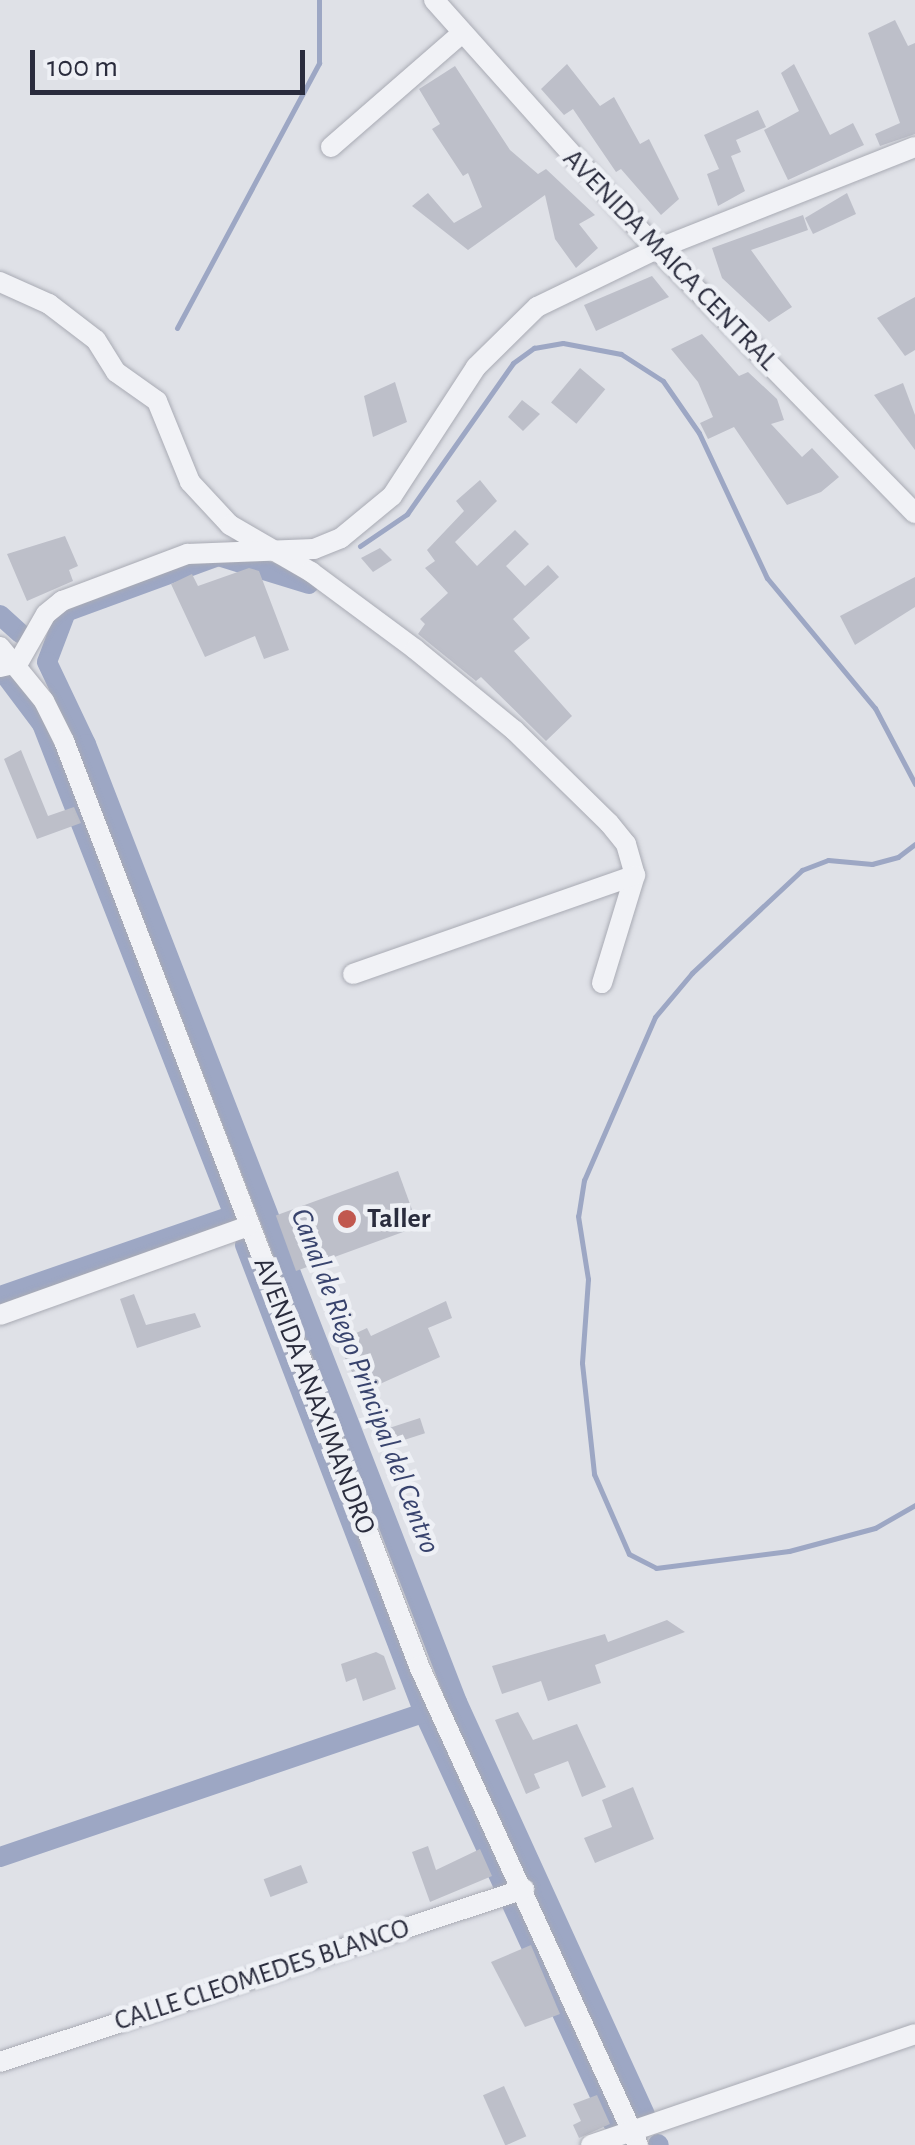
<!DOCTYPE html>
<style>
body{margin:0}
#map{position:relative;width:915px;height:2145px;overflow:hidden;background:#dfe1e7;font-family:"Alegreya Sans",sans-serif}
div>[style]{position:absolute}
.stream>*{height:5px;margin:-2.5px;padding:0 2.5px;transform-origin:2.5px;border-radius:2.5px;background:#9da7c4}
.canal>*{height:20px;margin:-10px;padding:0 10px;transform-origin:10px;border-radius:10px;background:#9da7c4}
.building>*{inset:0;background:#bdbfc9;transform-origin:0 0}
.roads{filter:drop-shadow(0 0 2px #a9abb4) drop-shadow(0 0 2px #a9abb4)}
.minor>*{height:20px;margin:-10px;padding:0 10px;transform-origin:10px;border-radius:10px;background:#f1f2f6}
.dots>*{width:28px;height:28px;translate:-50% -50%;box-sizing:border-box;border:5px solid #eef0f5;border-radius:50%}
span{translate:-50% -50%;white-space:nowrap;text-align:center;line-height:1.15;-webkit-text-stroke:9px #eef0f5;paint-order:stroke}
.street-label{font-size:28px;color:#2a2c3d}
.poi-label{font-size:28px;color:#2a2c3d;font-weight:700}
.left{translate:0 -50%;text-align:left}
.water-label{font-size:30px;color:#38436d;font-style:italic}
.scale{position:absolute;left:30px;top:50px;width:275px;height:45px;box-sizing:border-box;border:5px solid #2a2c3d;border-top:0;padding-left:12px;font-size:30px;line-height:35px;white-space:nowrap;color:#2a2c3d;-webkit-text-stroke:8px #eef0f5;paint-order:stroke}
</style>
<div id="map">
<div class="stream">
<div style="left:177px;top:328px;width:301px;rotate:-61.8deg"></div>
<div style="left:319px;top:63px;width:63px;rotate:-90deg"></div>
<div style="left:360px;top:546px;width:57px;rotate:-34.2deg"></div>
<div style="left:407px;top:514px;width:184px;rotate:-54.9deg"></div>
<div style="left:513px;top:363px;width:26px;rotate:-36deg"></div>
<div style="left:534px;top:348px;width:29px;rotate:-10deg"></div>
<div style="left:563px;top:343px;width:59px;rotate:10.7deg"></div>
<div style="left:621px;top:354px;width:50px;rotate:32.7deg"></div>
<div style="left:663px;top:381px;width:63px;rotate:55.3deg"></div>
<div style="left:699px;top:433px;width:160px;rotate:64.9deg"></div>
<div style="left:767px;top:578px;width:169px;rotate:50.3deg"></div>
<div style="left:875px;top:708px;width:86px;rotate:62.2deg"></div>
<div style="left:915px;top:844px;width:21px;rotate:143deg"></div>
<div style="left:898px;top:857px;width:27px;rotate:165deg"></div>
<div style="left:872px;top:864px;width:44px;rotate:-174.8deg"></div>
<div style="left:828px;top:860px;width:28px;rotate:159deg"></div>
<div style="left:802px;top:870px;width:151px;rotate:136.9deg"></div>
<div style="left:692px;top:973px;width:57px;rotate:130.1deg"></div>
<div style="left:655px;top:1017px;width:178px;rotate:113.5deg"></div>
<div style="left:584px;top:1180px;width:36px;rotate:99deg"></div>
<div style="left:578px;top:1216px;width:64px;rotate:81deg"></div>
<div style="left:588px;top:1279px;width:84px;rotate:94.1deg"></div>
<div style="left:582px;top:1363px;width:112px;rotate:83.8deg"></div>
<div style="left:594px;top:1474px;width:87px;rotate:66.4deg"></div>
<div style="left:629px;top:1554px;width:30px;rotate:27deg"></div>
<div style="left:656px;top:1568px;width:134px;rotate:-7.3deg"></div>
<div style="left:789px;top:1551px;width:89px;rotate:-15deg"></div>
<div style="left:875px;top:1528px;width:46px;rotate:-29.9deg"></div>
</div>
<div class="canal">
<div style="left:309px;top:584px;width:95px;rotate:-162.9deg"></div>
<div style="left:218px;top:556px;width:162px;rotate:159.8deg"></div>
<div style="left:66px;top:612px;width:53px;rotate:110.8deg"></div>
<div style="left:47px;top:662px;width:91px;rotate:64.6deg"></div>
<div style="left:86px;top:744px;width:1027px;rotate:68.83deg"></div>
<div style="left:457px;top:1702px;width:453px;rotate:65.5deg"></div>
<div style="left:0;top:615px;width:27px;rotate:42deg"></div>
<div style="left:245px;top:1245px;width:501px;rotate:69.07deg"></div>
<div style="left:424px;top:1713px;width:450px;rotate:65.3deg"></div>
<div style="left:0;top:1296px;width:248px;rotate:-19.1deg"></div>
<div style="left:234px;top:1215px;width:527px;rotate:-111.36deg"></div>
<div style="left:42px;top:724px;width:60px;rotate:-126.9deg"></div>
<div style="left:0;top:1857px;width:448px;rotate:-18.8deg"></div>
<div style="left:658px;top:2144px;width:1px;rotate:45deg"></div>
</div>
<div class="building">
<div style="clip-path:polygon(895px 20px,908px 46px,915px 43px,915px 134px,880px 146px,875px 134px,900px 123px,868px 33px)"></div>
<div style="clip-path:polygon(567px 64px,600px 106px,614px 97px,640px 144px,649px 139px,679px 199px,661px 215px,621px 169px,616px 172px,573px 109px,564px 115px,541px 89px)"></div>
<div style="clip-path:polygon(794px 64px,830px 135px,853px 123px,864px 145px,788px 180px,764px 130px,799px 111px,781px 73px)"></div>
<div style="clip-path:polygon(455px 66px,510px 150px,538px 174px,546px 169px,595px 215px,579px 224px,598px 248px,576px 268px,555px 239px,545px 195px,468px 250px,412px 206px,428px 193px,454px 223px,482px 207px,468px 173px,463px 176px,432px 129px,440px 124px,419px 89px)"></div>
<div style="clip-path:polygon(758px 110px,766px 127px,736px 140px,741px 152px,731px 156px,745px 191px,718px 206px,707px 174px,719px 169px,704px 135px)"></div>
<div style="clip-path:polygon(847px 193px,856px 214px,813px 234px,805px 218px)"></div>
<div style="clip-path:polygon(803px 215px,808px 230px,751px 250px,792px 307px,769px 322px,722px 278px,712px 248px)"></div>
<div style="clip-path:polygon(652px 276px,669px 297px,596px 331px,584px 305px)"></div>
<div style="clip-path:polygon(915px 297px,915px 350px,905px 356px,877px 318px)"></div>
<div style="clip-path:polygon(702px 334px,739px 376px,748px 372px,777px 399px,784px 420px,771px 424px,802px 457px,812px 448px,839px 477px,821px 492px,787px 505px,734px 427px,708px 439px,700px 423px,713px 417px,698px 382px,671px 349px)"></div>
<div style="left:580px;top:368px;width:33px;height:45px;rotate:40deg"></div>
<div style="clip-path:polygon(395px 382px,407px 422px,373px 437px,364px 396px)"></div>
<div style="clip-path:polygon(903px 383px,915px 415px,915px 450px,874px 395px)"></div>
<div style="clip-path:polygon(522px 400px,540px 414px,523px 431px,508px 417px)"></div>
<div style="clip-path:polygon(480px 480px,497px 501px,455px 542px,477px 566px,515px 530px,529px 544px,506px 566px,525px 586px,548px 565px,559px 577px,513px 619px,530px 638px,514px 651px,572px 716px,546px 741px,481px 677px,476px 681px,418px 634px,425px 624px,420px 619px,448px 593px,425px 568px,435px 561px,427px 550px,464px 511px,456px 501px)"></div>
<div style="clip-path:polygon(65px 536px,78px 566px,69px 570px,73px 581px,27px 601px,7px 554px)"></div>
<div style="clip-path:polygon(380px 548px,392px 560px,373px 572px,361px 558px)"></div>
<div style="clip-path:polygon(249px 568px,259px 571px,289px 650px,264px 659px,255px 636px,205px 657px,171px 584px,192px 574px,198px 586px)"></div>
<div style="clip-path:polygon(915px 577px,915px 607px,855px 645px,840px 616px)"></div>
<div style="clip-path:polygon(21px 750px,48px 816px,74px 807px,81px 823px,37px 839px,4px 759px)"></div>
<div style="left:398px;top:1171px;width:59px;height:130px;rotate:70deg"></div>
<div style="clip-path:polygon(134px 1294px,146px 1325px,195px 1313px,201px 1327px,137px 1348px,120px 1299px)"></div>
<div style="clip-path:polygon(446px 1301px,452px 1318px,428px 1328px,440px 1357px,362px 1392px,337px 1342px,367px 1328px,371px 1336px)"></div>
<div style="left:420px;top:1418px;width:16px;height:43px;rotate:72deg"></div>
<div style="clip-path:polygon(667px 1620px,685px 1632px,595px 1665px,601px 1683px,548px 1701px,541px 1681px,502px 1694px,492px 1666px,605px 1634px,608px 1642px)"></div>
<div style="clip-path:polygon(376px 1652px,384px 1656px,396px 1689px,363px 1701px,356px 1678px,346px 1682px,341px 1664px)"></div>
<div style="clip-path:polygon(518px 1712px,533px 1740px,577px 1724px,606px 1787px,582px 1797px,568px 1761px,534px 1774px,540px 1788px,526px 1794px,495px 1720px)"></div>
<div style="clip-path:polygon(633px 1787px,654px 1839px,595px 1863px,584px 1838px,612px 1827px,602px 1800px)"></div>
<div style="clip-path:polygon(428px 1846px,436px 1870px,480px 1849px,492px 1876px,430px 1902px,412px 1852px)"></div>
<div style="left:301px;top:1865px;width:19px;height:40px;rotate:69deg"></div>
<div style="clip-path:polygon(531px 1945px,560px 2014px,525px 2027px,491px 1962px)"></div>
<div style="left:504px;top:2086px;width:55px;height:23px;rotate:66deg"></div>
<div style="clip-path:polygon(597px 2095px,610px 2124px,579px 2138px,573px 2125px,581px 2121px,573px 2104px)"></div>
</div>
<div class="roads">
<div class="minor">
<div style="left:434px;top:0;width:334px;rotate:48.2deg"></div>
<div style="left:657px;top:249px;width:369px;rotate:45.7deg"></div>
<div style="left:331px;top:147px;width:171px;rotate:-41deg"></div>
<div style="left:0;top:282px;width:54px;rotate:24.2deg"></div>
<div style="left:49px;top:304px;width:59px;rotate:37.5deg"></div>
<div style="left:96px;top:340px;width:38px;rotate:58deg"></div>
<div style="left:116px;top:372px;width:50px;rotate:35.3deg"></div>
<div style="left:157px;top:401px;width:87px;rotate:67.8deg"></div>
<div style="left:190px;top:482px;width:59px;rotate:47.1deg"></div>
<div style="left:230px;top:525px;width:94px;rotate:30.1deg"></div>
<div style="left:311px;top:572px;width:129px;rotate:36.5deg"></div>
<div style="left:415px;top:649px;width:128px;rotate:39.3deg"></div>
<div style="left:514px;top:730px;width:133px;rotate:44.4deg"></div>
<div style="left:609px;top:823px;width:27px;rotate:51deg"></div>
<div style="left:626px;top:844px;width:32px;rotate:74deg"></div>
<div style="left:635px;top:875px;width:113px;rotate:107deg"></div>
<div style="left:0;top:647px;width:70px;rotate:50.8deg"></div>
<div style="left:44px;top:701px;width:45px;rotate:63.4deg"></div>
<div style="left:64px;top:741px;width:991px;rotate:69deg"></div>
<div style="left:419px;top:1666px;width:527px;rotate:65.43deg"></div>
<div style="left:0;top:667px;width:18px;rotate:-13deg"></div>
<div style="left:18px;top:663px;width:56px;rotate:-60.3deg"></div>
<div style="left:46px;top:614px;width:21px;rotate:-39deg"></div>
<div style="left:62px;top:601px;width:134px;rotate:-20.6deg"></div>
<div style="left:187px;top:554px;width:127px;rotate:-2.3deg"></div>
<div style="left:314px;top:549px;width:29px;rotate:-22deg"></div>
<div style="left:341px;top:538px;width:66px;rotate:-39.5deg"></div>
<div style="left:392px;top:496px;width:154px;rotate:-56.9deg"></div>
<div style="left:476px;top:367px;width:86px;rotate:-44.5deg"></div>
<div style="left:537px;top:307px;width:133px;rotate:-25.8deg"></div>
<div style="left:657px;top:249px;width:277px;rotate:-21.6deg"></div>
<div style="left:353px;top:974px;width:299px;rotate:-19.3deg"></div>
<div style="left:0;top:1315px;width:264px;rotate:-19.7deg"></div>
<div style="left:0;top:2062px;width:552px;rotate:-18.27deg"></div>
<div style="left:591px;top:2145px;width:342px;rotate:-18.9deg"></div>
</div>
</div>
<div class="dots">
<div style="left:347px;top:1219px;background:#c1584f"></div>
</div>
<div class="street-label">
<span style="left:670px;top:260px;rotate:46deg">AVENIDA MAICA CENTRAL</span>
<span style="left:314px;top:1396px;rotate:69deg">AVENIDA ANAXIMANDRO</span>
<span style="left:262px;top:1975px;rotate:-18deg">CALLE CLEOMEDES BLANCO</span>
</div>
<div class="poi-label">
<span class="left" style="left:367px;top:1219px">Taller</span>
</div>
<div class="water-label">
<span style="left:365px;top:1381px;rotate:69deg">Canal de Riego Principal del Centro</span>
</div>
<div class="scale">100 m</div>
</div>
